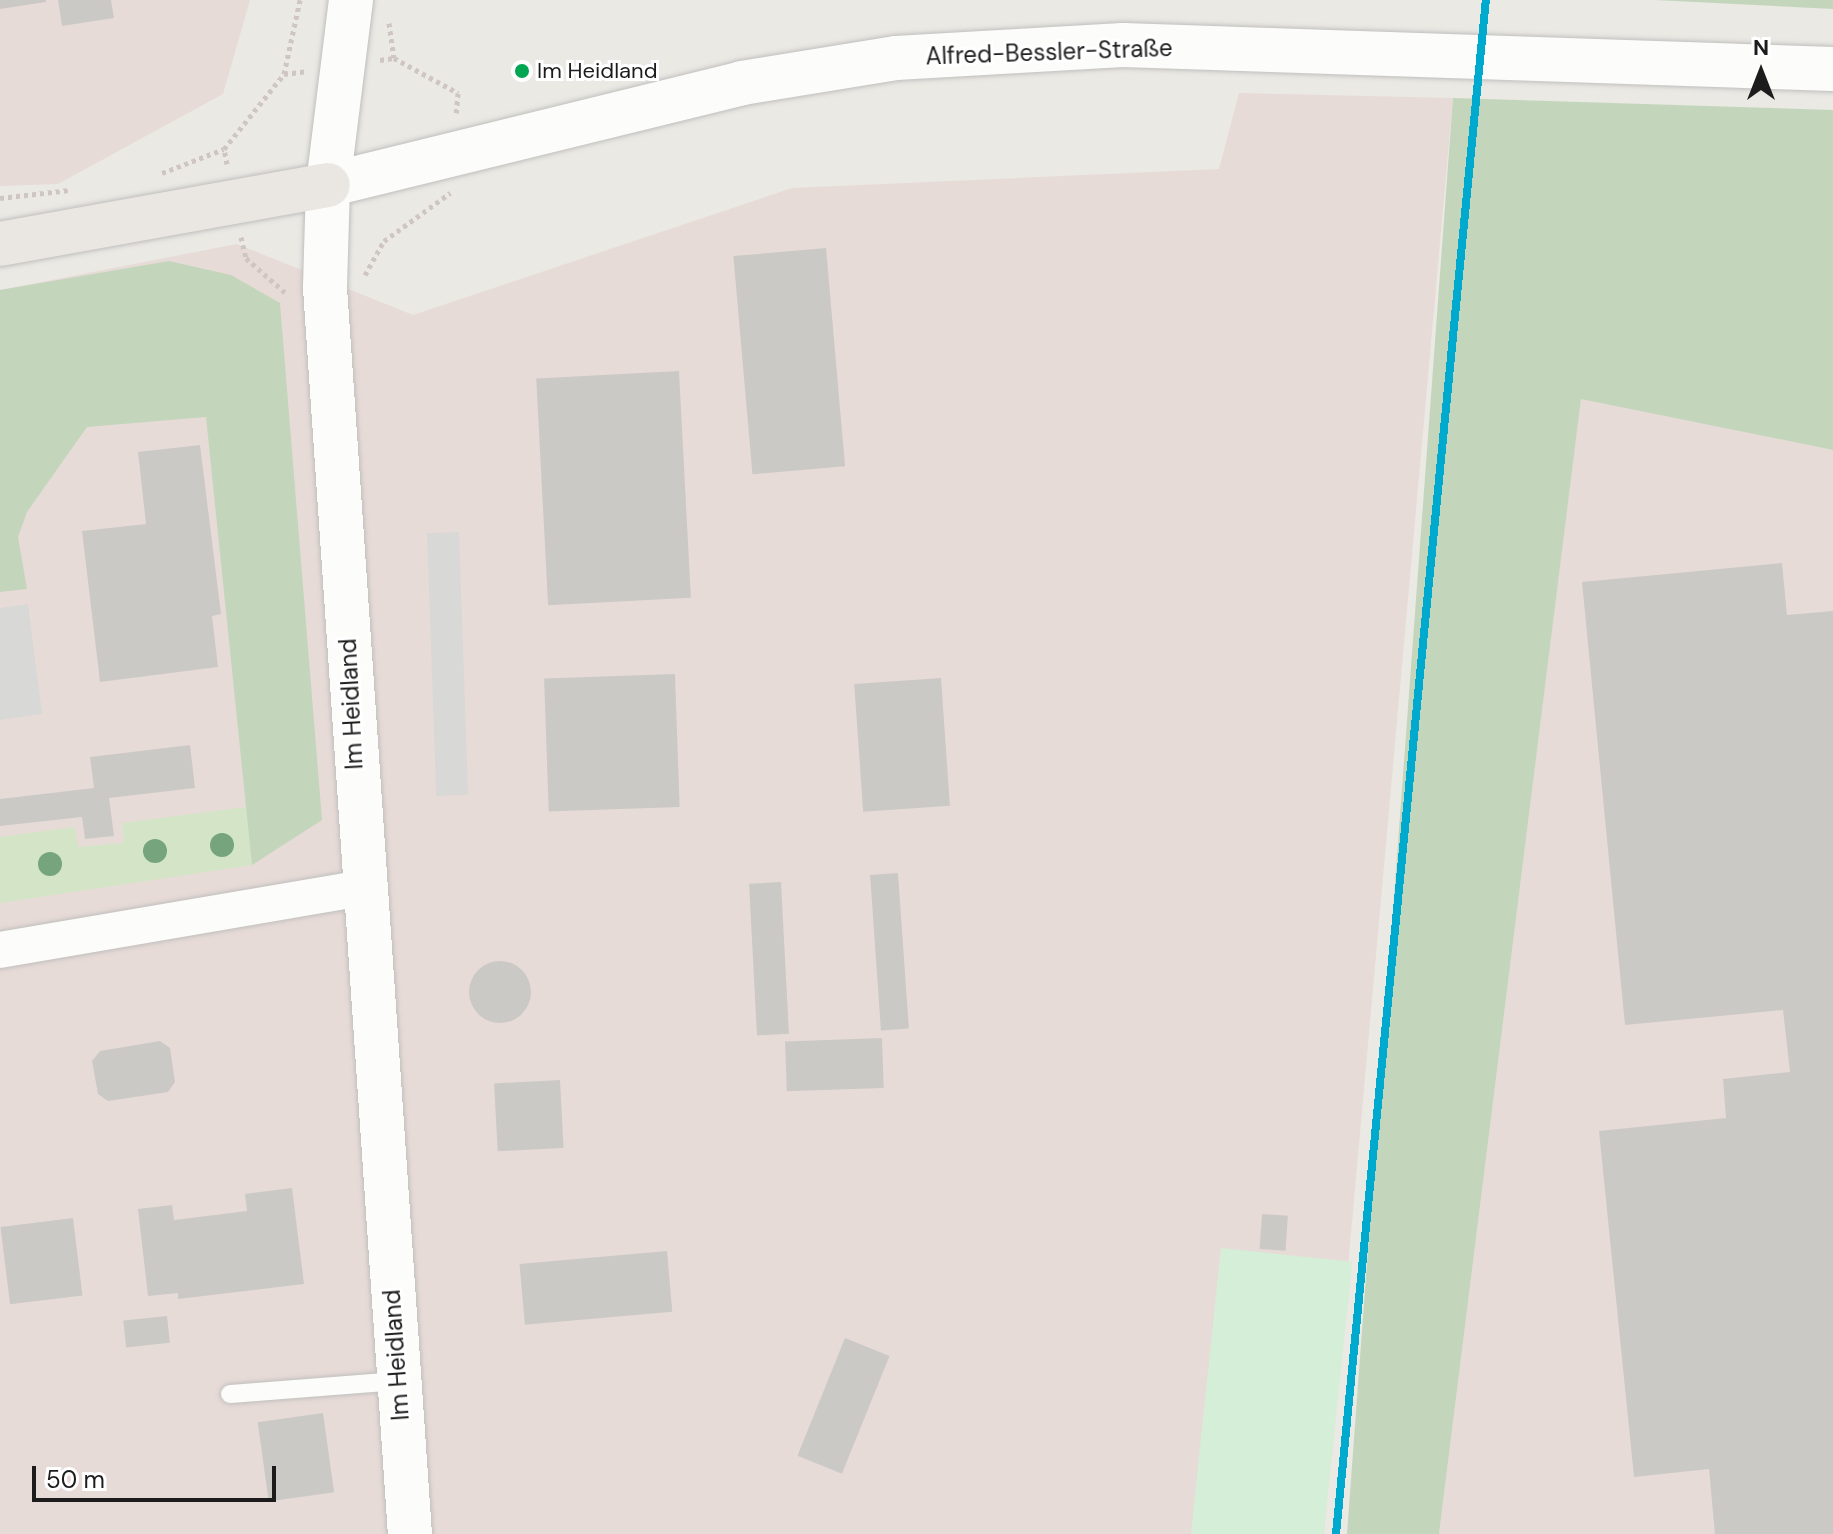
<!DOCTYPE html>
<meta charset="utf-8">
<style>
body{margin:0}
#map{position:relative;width:1833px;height:1534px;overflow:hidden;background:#eae9e4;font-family:"DM Sans",sans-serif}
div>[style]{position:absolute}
.commercial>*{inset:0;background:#e7dbd7}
.religious>*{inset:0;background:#d8d8d6;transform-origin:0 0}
.grass>*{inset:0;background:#d3e5c6}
.forest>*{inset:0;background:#c3d6bc}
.park>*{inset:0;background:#d5eed7;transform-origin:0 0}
.building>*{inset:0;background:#cbc9c6;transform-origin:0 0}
.round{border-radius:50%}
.path>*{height:5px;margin-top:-2.5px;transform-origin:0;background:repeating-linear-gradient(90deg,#cfc6c3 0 4px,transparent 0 8px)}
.roads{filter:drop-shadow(0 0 2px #c0bfbd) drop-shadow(0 0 2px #c0bfbd)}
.service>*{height:18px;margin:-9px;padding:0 9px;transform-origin:9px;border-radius:9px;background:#fcfcfb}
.minor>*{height:36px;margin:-18px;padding:0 18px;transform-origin:18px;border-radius:18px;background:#fcfcfb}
.tertiary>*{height:44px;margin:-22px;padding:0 22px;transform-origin:22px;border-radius:22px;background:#fcfcfb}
.trunk>*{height:44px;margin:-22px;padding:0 22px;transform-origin:22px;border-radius:22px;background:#eae6e1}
.rail-1>*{height:8px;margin:-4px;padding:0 4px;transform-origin:4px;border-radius:4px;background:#00a9ce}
.trees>*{width:24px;height:24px;margin:-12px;border-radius:50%;background:#76a47d}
.dots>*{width:22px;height:22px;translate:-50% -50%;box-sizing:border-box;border:4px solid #fff;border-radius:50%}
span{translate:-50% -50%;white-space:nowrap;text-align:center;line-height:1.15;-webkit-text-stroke:6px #fff;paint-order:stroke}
.bus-label{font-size:22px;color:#1c1c1c}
.left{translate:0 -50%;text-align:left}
.street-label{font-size:24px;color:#1c1c1c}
.north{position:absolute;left:1721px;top:32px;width:80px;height:80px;-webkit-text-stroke:6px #fff;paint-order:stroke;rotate:0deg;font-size:22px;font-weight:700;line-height:32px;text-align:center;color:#1c1c1c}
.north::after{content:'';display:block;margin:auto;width:28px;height:36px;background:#1c1c1c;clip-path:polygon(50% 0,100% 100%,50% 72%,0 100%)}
.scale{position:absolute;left:32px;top:1466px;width:244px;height:36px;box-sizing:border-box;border:4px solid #1c1c1c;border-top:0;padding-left:10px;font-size:24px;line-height:28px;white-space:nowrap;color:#1c1c1c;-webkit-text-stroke:6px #fff;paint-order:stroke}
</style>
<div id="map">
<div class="commercial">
<div style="clip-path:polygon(0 0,250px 0,223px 94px,58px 184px,0 186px)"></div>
<div style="clip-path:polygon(1239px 93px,1453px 98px,1324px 1534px,0 1534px,0 290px,237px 244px,413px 315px,792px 188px,1219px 169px)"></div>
<div style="clip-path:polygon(1581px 398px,1833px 450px,1833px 1534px,1439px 1534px)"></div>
</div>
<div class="religious">
<div style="left:459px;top:532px;width:263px;height:32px;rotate:88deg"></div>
<div style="clip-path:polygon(28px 604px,42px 714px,0 720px,0 608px)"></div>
</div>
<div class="grass">
<div style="clip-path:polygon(246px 807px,252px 865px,0 903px,0 837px,75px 827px,78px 847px,124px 843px,122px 823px)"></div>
</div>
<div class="forest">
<div style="clip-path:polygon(1655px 0,1833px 0,1833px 9px)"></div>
<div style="clip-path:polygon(1453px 98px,1833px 110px,1833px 450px,1581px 399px,1439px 1534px,1347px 1534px)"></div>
<div style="clip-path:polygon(169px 261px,231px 275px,280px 303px,322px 820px,252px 865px,206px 417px,87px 427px,27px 512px,18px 537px,27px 589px,0 592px,0 290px)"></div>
</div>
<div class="park">
<div style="left:1221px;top:1248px;width:132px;height:287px;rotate:6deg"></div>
</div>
<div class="building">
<div style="clip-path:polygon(0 0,46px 0,46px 2px,0 9px)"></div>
<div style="clip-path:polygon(58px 0,111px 0,114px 18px,62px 26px)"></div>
<div style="left:826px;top:248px;width:219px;height:93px;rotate:85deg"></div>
<div style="left:679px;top:371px;width:227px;height:143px;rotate:87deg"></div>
<div style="clip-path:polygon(200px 445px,221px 614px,212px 616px,218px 667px,100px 682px,82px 531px,146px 524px,138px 452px)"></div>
<div style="clip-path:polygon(1782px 563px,1787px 615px,1833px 611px,1833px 1534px,1715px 1534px,1709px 1469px,1634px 1477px,1599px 1131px,1726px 1118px,1723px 1079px,1790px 1072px,1783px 1010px,1625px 1025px,1582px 582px)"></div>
<div style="left:675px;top:674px;width:133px;height:131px;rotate:88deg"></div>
<div style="left:941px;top:678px;width:128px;height:87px;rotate:86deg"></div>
<div style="clip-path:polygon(190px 745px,195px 788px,109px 798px,114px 836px,85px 839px,82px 817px,0 826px,0 799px,94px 788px,90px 757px)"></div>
<div style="left:898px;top:873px;width:156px;height:28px;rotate:86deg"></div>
<div style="left:781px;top:882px;width:152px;height:32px;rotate:87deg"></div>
<div class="round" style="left:469px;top:961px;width:62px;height:62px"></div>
<div style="left:882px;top:1038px;width:50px;height:97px;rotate:88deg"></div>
<div style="clip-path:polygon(160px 1041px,170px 1048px,175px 1082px,168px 1092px,108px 1101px,98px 1094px,92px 1061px,100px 1051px)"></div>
<div style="left:560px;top:1080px;width:68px;height:66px;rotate:87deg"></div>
<div style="clip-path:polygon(292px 1188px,304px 1284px,178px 1299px,178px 1293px,148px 1296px,138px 1209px,172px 1205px,174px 1220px,247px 1211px,245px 1194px)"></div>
<div style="left:1262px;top:1214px;width:26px;height:35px;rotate:4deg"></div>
<div style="left:73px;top:1218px;width:78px;height:73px;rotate:83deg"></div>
<div style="left:667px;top:1251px;width:61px;height:148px;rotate:85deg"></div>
<div style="left:167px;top:1316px;width:27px;height:44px;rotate:84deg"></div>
<div style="left:845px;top:1338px;width:48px;height:127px;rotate:22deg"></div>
<div style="left:323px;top:1413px;width:80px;height:66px;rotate:82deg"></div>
</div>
<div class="path">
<div style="left:389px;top:23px;width:35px;rotate:82deg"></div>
<div style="left:380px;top:60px;width:14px;rotate:-8deg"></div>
<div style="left:394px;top:58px;width:73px;rotate:28.7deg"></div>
<div style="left:458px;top:93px;width:22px;rotate:95deg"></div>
<div style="left:284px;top:74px;width:23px;rotate:-7deg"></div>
<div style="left:227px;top:164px;width:15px;rotate:-101deg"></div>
<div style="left:224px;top:149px;width:96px;rotate:-51.3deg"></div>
<div style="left:284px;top:74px;width:76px;rotate:-77.8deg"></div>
<div style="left:162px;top:173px;width:66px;rotate:-21.2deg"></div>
<div style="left:0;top:198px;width:70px;rotate:-6.5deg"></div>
<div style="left:241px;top:237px;width:22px;rotate:77deg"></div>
<div style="left:246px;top:258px;width:56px;rotate:41.4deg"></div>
<div style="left:365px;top:275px;width:39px;rotate:-61deg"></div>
<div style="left:384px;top:241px;width:82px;rotate:-36deg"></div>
</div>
<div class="roads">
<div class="service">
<div style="left:230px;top:1394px;width:169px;rotate:-4.4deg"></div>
</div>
<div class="minor">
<div style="left:0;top:950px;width:367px;rotate:-9.7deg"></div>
</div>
<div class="tertiary">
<div style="left:351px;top:0;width:186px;rotate:97.1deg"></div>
<div style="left:328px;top:185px;width:103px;rotate:91.7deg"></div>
<div style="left:325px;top:288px;width:1249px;rotate:86.1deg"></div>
<div style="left:328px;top:185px;width:426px;rotate:-13.8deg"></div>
<div style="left:742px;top:83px;width:156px;rotate:-9.2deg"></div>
<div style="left:896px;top:58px;width:227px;rotate:-3.3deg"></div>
<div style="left:1123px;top:45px;width:710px;rotate:1.94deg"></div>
</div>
<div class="trunk">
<div style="left:0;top:244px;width:333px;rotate:-10.2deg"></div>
</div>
</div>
<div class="rail-1">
<div style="left:1336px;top:1534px;width:1541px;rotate:-84.42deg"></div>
</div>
<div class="trees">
<div style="left:222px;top:845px"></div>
<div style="left:155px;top:851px"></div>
<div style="left:50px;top:864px"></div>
</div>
<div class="dots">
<div style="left:522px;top:71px;background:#00a651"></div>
</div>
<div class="bus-label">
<span class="left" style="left:537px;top:71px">Im Heidland</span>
</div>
<div class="street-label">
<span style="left:1049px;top:52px;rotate:-2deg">Alfred-Bessler-Straße</span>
<span style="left:351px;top:704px;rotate:-93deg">Im Heidland</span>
<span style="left:396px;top:1355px;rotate:-94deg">Im Heidland</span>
</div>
<div class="north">N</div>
<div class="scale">50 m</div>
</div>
